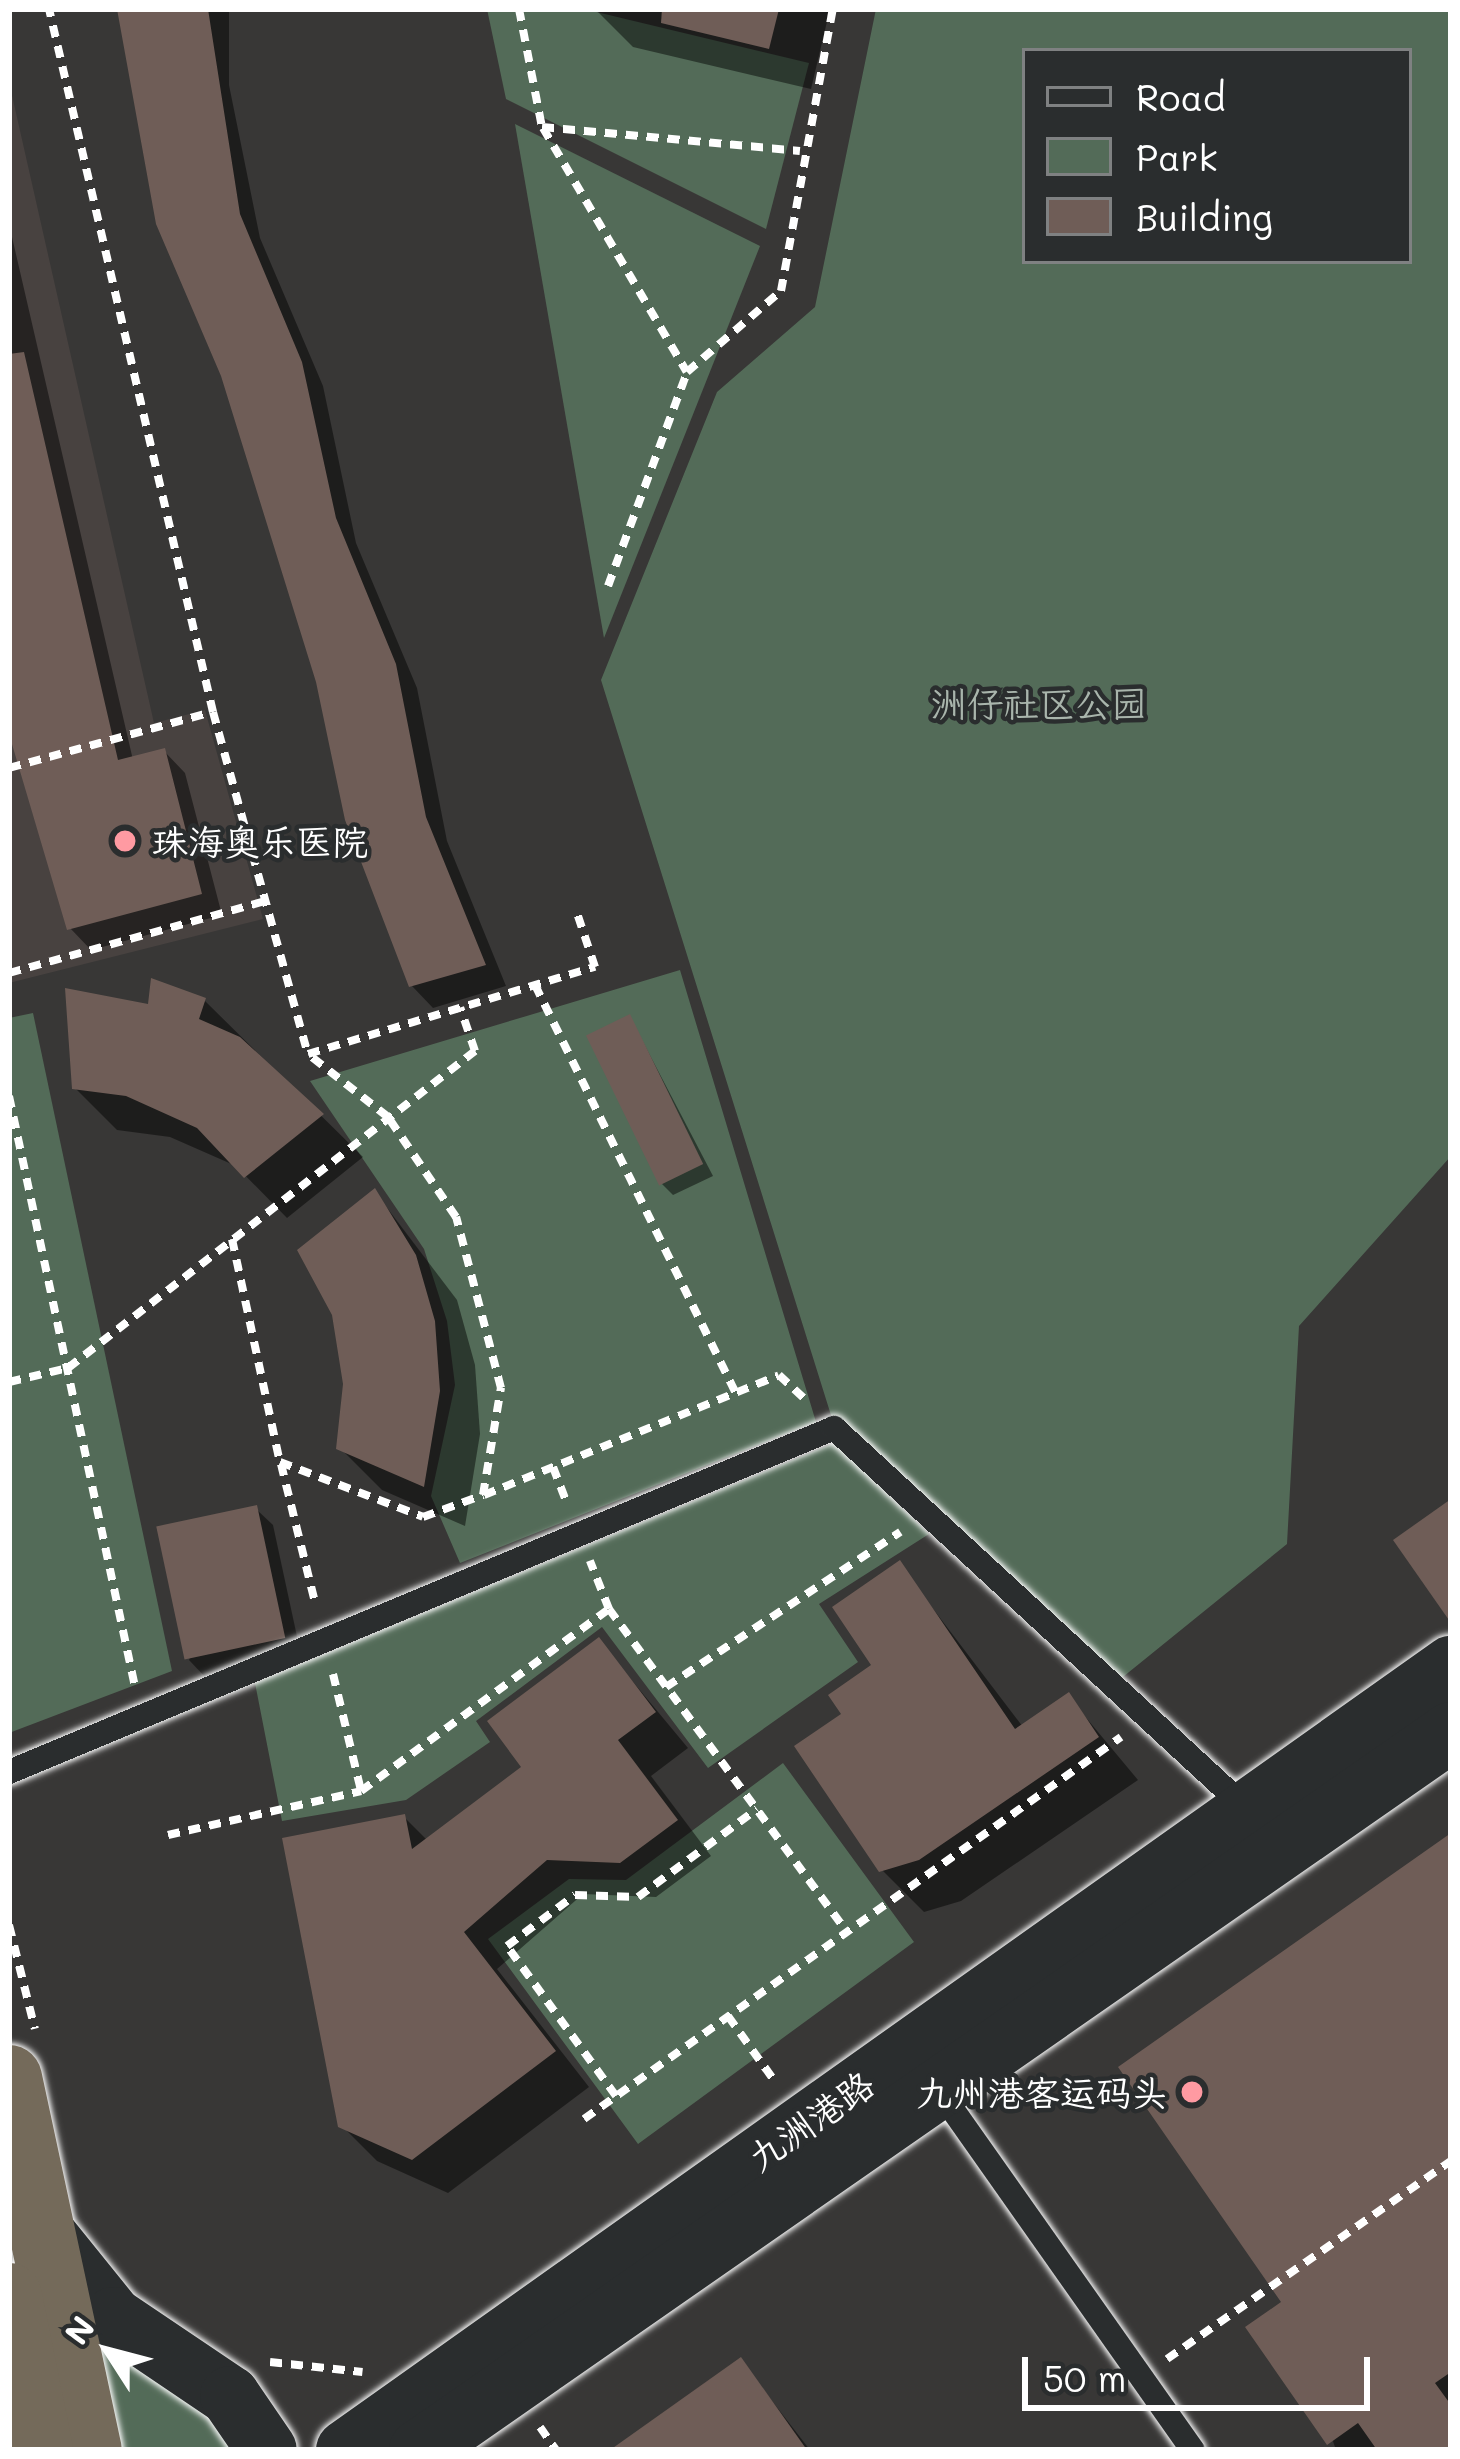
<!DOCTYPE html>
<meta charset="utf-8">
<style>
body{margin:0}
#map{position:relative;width:1460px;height:2459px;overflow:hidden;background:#383736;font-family:Mali,"LXGW WenKai TC",sans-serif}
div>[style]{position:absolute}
.built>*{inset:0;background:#484240}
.green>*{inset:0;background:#536b58}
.shadow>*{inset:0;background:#0007}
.building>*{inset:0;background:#6f5d57;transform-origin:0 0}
.path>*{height:8px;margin-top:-4px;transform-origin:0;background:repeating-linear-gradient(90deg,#fff 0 12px,transparent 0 21px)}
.roads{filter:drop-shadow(0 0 3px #fff) drop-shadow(0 0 3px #fff)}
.service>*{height:24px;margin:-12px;padding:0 12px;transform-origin:12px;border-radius:12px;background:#2a2d2e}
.tertiary>*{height:60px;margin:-30px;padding:0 30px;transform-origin:30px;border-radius:30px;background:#2a2d2e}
.trunk>*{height:66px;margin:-33px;padding:0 33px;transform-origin:33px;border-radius:33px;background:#746a5a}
.dots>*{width:33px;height:33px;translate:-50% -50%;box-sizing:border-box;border:6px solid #2a2d2e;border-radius:50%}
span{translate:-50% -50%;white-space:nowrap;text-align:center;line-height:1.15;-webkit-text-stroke:9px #2a2d2e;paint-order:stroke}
.park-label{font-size:36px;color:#a9b5ac}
.poi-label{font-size:36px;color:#fff}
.left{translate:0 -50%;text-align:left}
.right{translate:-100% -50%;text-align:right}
.street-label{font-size:36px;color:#fff}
.frame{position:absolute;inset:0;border:12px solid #fff;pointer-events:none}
.legend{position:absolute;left:1022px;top:48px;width:390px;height:216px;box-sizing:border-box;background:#2a2d2e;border:3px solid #7f8182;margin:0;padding:15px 21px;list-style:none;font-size:36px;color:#fff}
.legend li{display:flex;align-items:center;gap:24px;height:60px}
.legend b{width:60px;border:3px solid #7f8182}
.north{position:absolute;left:48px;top:2291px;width:120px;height:120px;-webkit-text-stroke:9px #2a2d2e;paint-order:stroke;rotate:306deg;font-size:33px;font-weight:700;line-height:48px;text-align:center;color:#fff}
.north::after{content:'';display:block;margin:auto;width:42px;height:54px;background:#fff;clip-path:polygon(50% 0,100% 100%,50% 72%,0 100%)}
.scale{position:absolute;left:1022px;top:2357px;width:348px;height:54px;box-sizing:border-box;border:6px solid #fff;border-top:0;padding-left:15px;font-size:36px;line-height:42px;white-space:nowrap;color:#fff;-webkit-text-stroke:9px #2a2d2e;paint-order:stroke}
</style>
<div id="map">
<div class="built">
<div style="clip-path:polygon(9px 82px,154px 723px,205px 710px,263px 919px,9px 983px)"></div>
</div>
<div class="green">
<div style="clip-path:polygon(487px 9px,584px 9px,809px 63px,766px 229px,506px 99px)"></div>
<div style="clip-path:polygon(evenodd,876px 9px,1451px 9px,1451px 1156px,1299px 1326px,1287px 1544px,1113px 1685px,835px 1428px,601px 680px,717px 392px,815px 307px,876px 9px,1025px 51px,1409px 51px,1409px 261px,1025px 261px,1025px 51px)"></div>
<div style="clip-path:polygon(515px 124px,760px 246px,604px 638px)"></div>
<div style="clip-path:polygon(680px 970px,816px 1422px,460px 1563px,431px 1496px,455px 1385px,447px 1321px,424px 1249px,310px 1081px)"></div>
<div style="clip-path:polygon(33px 1013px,172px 1671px,9px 1733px,9px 1018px)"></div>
<div style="clip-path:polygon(834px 1443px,929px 1534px,819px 1604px,858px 1662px,708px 1768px,602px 1627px,476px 1721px,490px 1742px,406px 1800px,282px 1821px,255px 1683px)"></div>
<div style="clip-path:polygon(783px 1763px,914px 1942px,638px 2144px,488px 1939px,569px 1879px,626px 1880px)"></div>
<div style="clip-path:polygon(84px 2319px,200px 2395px,234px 2450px,109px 2450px)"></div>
</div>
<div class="shadow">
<div style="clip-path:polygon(120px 9px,229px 9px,229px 85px,260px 238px,323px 386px,356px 543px,417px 688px,447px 841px,506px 986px,433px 1008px,412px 986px,224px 375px,159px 223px)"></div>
<div style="clip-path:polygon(595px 9px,830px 9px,811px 89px,633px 47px)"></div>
<div style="clip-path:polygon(9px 224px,133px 760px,164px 751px,185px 773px,222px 915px,91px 950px,70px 928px,24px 754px,9px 739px)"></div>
<div style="clip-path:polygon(205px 1001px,363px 1157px,287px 1218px,236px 1166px,170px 1137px,117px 1130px,75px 1088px,151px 1007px)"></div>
<div style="clip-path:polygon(630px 1017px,713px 1176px,673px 1195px,662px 1184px)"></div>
<div style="clip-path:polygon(375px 1192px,457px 1300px,475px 1365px,480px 1434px,465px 1526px,382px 1490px,340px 1448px)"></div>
<div style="clip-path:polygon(256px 1509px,273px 1525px,301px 1655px,205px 1677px,189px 1660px)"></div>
<div style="clip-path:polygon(899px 1564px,1023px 1727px,1068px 1696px,1138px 1780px,961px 1901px,924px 1912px,882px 1870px,845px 1715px,876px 1665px)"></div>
<div style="clip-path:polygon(599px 1641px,688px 1748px,651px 1776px,711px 1856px,656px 1897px,583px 1894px,497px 1969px,589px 2087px,448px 2193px,377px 2161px,341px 2125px,404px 1817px,428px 1841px,525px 1768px)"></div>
<div style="clip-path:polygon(1451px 1837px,1451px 2450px,1336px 2450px,1285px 2302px)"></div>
<div style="clip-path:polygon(741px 2361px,810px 2450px,615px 2450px)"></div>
</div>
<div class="building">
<div style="clip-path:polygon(117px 9px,208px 9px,240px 214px,302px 362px,336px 518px,396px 664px,426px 817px,486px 965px,409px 987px,345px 820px,316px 682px,221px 376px,156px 224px)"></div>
<div style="clip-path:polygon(662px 9px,779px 9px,769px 49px,661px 23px)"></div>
<div style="clip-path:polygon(24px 352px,118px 760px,165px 748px,202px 894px,67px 930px,9px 734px,9px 354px)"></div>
<div style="clip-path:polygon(151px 978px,206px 998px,199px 1019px,240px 1037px,324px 1114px,244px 1178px,197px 1128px,126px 1096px,72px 1089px,65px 988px,148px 1004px)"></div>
<div style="left:630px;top:1014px;width:167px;height:49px;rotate:64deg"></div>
<div style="clip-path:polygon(375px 1188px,416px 1255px,435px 1321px,440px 1391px,424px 1487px,336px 1449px,343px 1384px,332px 1315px,297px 1250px)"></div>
<div style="clip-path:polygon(1451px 1499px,1451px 1623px,1393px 1540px)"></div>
<div style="left:257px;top:1505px;width:136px;height:103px;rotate:78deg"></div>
<div style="clip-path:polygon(900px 1560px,1015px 1729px,1069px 1692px,1099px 1737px,919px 1860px,879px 1872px,794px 1746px,841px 1714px,828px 1695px,871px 1665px,832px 1607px)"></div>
<div style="clip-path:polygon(599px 1637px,656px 1712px,618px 1740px,678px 1820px,620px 1863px,547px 1860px,464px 1932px,556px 2051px,412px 2160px,338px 2127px,282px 1838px,405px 1814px,412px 1849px,521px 1767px,487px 1721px)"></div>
<div style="clip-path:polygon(1451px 1833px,1451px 2372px,1435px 2383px,1451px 2405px,1451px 2450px,1377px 2450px,1358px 2423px,1327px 2445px,1245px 2327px,1281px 2302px,1118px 2067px)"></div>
<div style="clip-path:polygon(741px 2357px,807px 2450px,610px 2450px)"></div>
</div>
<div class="path">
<div style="left:519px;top:9px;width:120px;rotate:79deg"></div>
<div style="left:542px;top:127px;width:259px;rotate:5.3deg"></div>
<div style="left:543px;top:128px;width:283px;rotate:59.5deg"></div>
<div style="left:608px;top:586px;width:228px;rotate:-69.7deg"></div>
<div style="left:687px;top:372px;width:124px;rotate:-40.8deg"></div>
<div style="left:781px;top:291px;width:287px;rotate:-79.6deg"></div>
<div style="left:213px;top:712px;width:355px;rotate:74.5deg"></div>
<div style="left:308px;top:1054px;width:300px;rotate:-16.9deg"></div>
<div style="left:595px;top:967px;width:57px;rotate:-108.4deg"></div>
<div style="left:9px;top:768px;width:212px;rotate:-15.4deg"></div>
<div style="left:213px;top:712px;width:722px;rotate:-103.13deg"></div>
<div style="left:9px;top:973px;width:267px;rotate:-15.7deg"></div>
<div style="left:535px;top:985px;width:455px;rotate:63.8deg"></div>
<div style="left:9px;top:1096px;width:604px;rotate:77.96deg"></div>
<div style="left:232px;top:1239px;width:228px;rotate:77.9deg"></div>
<div style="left:280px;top:1462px;width:153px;rotate:21deg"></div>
<div style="left:423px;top:1517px;width:64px;rotate:-20.1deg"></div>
<div style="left:483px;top:1495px;width:109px;rotate:-80.5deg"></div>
<div style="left:501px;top:1388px;width:177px;rotate:-104.7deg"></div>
<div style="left:456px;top:1217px;width:121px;rotate:-124.2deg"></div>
<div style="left:388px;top:1117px;width:102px;rotate:-141.8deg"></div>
<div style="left:9px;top:1382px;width:61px;rotate:-13.3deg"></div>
<div style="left:68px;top:1368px;width:516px;rotate:-37.91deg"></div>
<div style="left:475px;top:1051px;width:46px;rotate:-108.8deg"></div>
<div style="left:281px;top:1464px;width:146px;rotate:76.2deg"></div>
<div style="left:553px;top:1467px;width:39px;rotate:69deg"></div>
<div style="left:484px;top:1495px;width:318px;rotate:-22.1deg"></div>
<div style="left:779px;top:1375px;width:38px;rotate:43deg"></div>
<div style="left:609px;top:1609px;width:401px;rotate:53.6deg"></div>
<div style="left:333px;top:1674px;width:120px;rotate:76.5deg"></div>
<div style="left:666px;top:1687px;width:281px;rotate:-33.5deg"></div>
<div style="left:168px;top:1835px;width:198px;rotate:-12.8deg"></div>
<div style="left:361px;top:1791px;width:308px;rotate:-36.3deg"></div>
<div style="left:609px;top:1609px;width:52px;rotate:-111.6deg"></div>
<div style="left:9px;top:1925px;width:107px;rotate:76deg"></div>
<div style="left:728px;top:2016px;width:82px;rotate:54.4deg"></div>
<div style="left:616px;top:2096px;width:185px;rotate:-126deg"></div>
<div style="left:507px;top:1946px;width:85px;rotate:-36.9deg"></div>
<div style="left:575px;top:1895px;width:63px;rotate:1.8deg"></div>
<div style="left:638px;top:1897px;width:148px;rotate:-36.5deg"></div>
<div style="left:584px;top:2119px;width:659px;rotate:-35.43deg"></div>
<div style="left:1167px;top:2359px;width:346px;rotate:-34.9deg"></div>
<div style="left:270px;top:2362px;width:93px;rotate:6.2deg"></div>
<div style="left:540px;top:2427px;width:28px;rotate:55deg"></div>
</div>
<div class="roads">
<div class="service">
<div style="left:9px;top:1772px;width:894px;rotate:-22.63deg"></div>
<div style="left:834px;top:1428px;width:560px;rotate:42.69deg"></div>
<div style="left:938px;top:2089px;width:442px;rotate:54.8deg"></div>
</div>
<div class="tertiary">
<div style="left:46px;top:2234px;width:107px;rotate:51.1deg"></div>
<div style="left:113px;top:2317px;width:141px;rotate:34deg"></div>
<div style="left:230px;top:2396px;width:65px;rotate:55.6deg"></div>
<div style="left:346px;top:2450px;width:1355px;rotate:-35.36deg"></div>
<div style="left:419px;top:2450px;width:1257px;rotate:-34.83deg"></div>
</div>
<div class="trunk">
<div style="left:9px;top:2078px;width:381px;rotate:77.9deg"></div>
<div style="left:9px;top:2296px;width:157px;rotate:78.6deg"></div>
</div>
</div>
<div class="dots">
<div style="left:125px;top:841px;background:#ff9aa2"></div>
<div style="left:1192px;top:2092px;background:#ff9aa2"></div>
</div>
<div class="park-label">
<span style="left:1039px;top:703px">洲仔社区公园</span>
</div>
<div class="poi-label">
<span class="left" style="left:152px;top:841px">珠海奥乐医院</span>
<span class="right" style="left:1168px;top:2092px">九州港客运码头</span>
</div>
<div class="street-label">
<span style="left:810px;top:2120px;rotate:-35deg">九洲港路</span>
</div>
<div class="frame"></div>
<ul class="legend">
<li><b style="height:15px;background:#2a2d2e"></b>Road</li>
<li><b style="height:33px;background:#536b58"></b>Park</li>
<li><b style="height:33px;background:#6f5d57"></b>Building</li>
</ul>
<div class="north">N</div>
<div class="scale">50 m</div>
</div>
